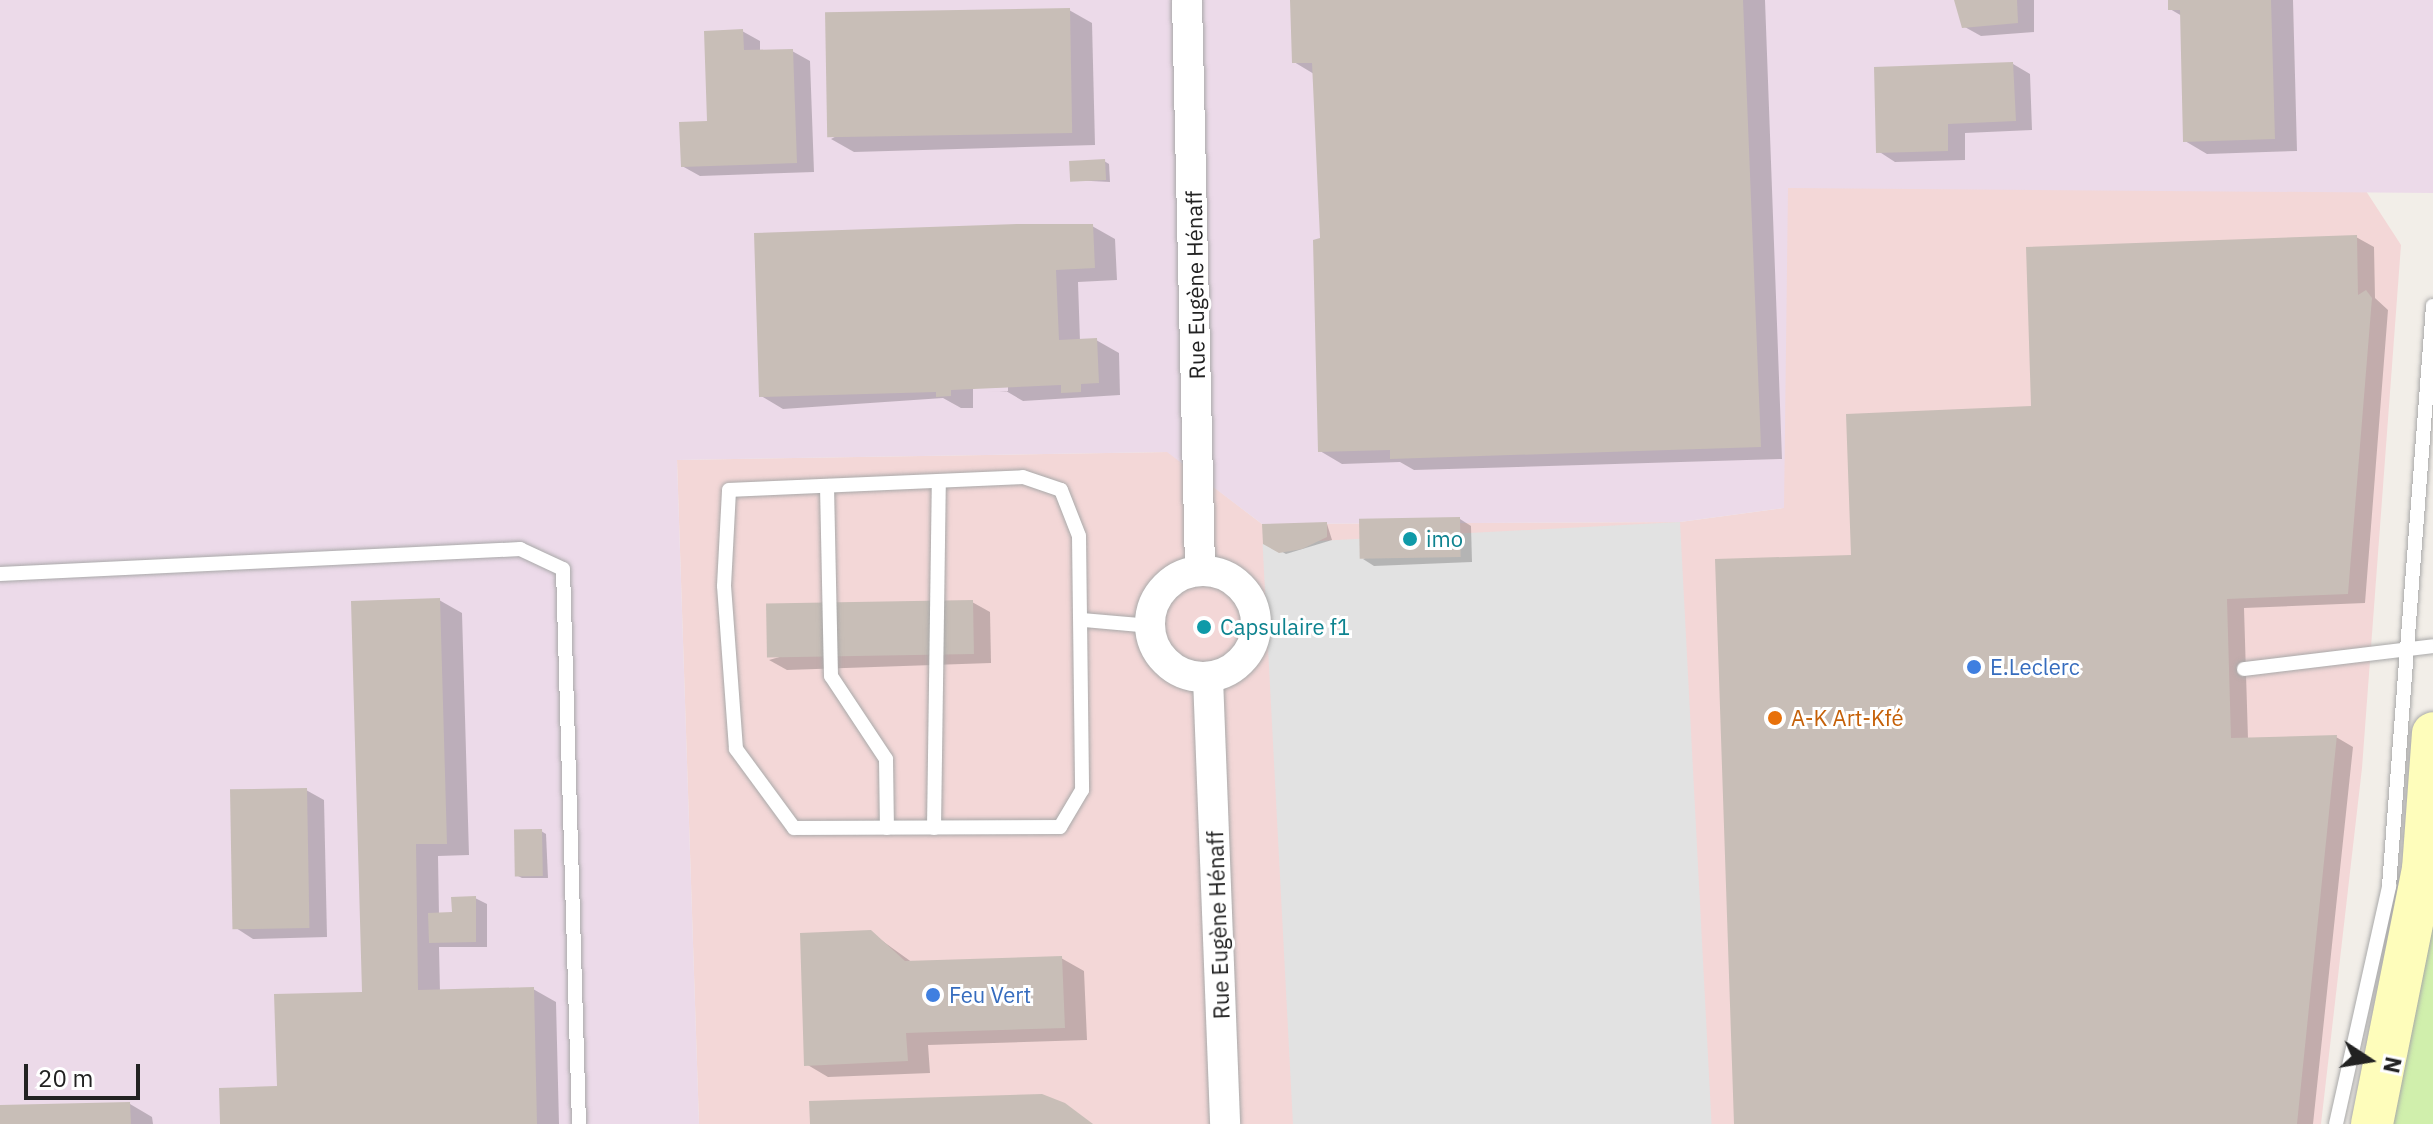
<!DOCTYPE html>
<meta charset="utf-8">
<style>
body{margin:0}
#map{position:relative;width:2433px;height:1124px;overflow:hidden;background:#f2eee8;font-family:"IBM Plex Sans",sans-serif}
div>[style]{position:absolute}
.commercial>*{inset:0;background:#f3d7d7}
.industrial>*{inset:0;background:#ecdae9}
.grass>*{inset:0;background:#d0efac}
.parking>*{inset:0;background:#e2e2e2;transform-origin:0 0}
.shadow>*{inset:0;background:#0003}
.building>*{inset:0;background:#c8beb7;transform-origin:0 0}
.roads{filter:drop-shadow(0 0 2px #a9a9a9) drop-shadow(0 0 2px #a9a9a9)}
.lane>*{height:14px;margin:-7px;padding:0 7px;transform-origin:7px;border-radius:7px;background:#fff}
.street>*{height:30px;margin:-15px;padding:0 15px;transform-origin:15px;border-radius:15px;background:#fff}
.street>.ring{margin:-15px;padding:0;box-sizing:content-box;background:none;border:30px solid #fff;border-radius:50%}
.secondary>*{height:42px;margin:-21px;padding:0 21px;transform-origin:21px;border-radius:21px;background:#fefdbb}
.dots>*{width:22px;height:22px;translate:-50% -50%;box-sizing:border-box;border:4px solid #fff;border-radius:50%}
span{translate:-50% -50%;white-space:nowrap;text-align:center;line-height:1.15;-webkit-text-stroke:6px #fff;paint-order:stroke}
.street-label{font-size:22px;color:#222}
.culture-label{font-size:22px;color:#0d838f}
.left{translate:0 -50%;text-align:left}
.shop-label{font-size:22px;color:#366cbe}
.food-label{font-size:22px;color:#c56008}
.north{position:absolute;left:2329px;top:1020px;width:80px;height:80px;-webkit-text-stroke:6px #fff;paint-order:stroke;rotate:102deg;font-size:22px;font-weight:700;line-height:32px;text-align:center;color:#222}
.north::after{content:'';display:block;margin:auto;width:28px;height:36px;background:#222;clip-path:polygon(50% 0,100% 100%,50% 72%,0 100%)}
.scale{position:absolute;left:24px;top:1064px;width:116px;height:36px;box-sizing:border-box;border:4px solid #222;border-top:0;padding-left:10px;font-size:24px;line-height:28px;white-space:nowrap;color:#222;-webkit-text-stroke:6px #fff;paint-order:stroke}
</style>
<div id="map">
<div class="commercial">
<div style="clip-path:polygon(1787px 187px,2366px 191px,2401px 245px,2362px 768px,2321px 1124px,699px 1124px,677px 460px,1168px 452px,1262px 524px,1680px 522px,1783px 508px)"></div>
</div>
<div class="industrial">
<div style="clip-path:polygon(0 0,2433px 0,2433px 193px,1788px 188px,1784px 508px,1680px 522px,1262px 524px,1167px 452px,677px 460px,699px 1124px,0 1124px)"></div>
</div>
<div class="grass">
<div style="clip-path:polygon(2433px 902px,2433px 1124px,2387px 1124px)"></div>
</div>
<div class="parking">
<div style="left:1680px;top:522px;width:603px;height:418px;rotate:87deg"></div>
</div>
<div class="shadow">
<div style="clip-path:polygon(1292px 0,1765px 0,1782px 459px,1414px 470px,1400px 462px,1342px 464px,1320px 451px,1322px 240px,1314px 74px,1294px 62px)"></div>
<div style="clip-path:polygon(1956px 0,2034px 0,2034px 32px,1981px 36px,1963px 26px)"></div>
<div style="clip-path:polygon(2170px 0,2293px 0,2297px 151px,2207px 154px,2185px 141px,2182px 16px,2170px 9px)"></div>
<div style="clip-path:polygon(1069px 10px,1092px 23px,1095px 145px,854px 152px,831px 139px)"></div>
<div style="clip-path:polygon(742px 31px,760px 41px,760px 52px,792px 51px,810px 61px,814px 172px,700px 176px,682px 166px,709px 123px)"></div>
<div style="clip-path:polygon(2013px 64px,2030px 74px,2032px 130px,1965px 133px,1965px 160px,1895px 162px,1878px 151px)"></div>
<div style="clip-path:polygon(1104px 161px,1109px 164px,1110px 182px,1072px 180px)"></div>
<div style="clip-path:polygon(evenodd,1092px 226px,1115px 239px,1117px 280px,1078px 282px,1080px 341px,1096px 340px,1119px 353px,1120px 395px,1023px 401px,1006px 391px,973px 392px,973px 408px,961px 408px,943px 398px,783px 409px,761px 396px,1092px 226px,1008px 387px,1008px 391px,973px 392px,973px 388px,1008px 387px)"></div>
<div style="clip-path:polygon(2356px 237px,2374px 247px,2375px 298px,2388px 310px,2365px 603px,2244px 608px,2248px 739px,2336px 737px,2353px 747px,2313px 1124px,1736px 1124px,1853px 556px,2033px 408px)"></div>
<div style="clip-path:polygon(1460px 519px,1471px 526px,1472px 562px,1374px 566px,1363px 559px)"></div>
<div style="clip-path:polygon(1327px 524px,1332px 540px,1286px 554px,1265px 542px)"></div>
<div style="clip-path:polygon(439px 600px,462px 613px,469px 855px,438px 856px,439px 915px,454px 914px,475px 898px,487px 904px,487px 947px,439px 947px,440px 992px,533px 989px,556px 1002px,559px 1124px,222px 1124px,279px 1088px,364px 994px)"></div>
<div style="clip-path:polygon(972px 602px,990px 612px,991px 663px,787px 670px,769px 660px)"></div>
<div style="clip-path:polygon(306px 790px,324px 800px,327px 937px,253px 939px,236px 928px)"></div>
<div style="clip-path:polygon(541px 831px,546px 834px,548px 878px,522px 878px,516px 875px)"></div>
<div style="clip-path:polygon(870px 932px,913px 963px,1061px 958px,1084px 971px,1087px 1040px,928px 1045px,930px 1073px,828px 1077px,806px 1064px)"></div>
<div style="clip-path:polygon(130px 1104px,152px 1117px,153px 1124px,0 1124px,0 1106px)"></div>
</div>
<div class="building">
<div style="clip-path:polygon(1290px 0,1743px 0,1761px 447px,1390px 459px,1390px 450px,1318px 452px,1313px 240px,1320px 238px,1312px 63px,1292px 63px)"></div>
<div style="clip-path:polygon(1954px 0,2017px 0,2018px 23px,1962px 28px)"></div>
<div style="clip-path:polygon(2168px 0,2271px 0,2275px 139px,2183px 142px,2180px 10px,2168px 10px)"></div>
<div style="left:1070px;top:8px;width:125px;height:245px;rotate:89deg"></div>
<div style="clip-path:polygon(743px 29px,744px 50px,793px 49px,797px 163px,681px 167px,679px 122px,707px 121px,704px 31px)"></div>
<div style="clip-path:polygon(2013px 62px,2016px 121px,1948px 124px,1948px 151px,1876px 153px,1874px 67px)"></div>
<div style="left:1105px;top:159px;width:21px;height:36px;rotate:87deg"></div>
<div style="clip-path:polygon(1017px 224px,1093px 224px,1095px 268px,1056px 270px,1059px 340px,1097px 338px,1099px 383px,1081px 384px,1081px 392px,1061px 393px,1061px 385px,951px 390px,951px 396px,936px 397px,936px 392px,759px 397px,754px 233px)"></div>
<div style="clip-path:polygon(2357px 235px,2358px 295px,2366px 290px,2372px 298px,2348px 594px,2227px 599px,2231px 738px,2337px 735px,2297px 1124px,1734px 1124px,1715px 559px,1851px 555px,1846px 414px,2031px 406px,2026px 247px)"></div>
<div style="left:1460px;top:517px;width:40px;height:101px;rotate:89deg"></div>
<div style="clip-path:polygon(1327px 522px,1327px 537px,1302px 549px,1279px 553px,1263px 544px,1262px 524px)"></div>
<div style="clip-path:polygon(440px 598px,447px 844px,416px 844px,418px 990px,534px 987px,537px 1124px,220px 1124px,219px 1088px,277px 1086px,274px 994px,362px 992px,351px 601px)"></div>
<div style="left:973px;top:600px;width:54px;height:207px;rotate:89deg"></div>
<div style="left:307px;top:788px;width:140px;height:77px;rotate:89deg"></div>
<div style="left:542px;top:829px;width:47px;height:28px;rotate:89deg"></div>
<div style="clip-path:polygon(476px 896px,476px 942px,429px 943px,428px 913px,452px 912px,451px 897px)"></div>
<div style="clip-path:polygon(871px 930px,905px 961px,1062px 956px,1065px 1028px,906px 1033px,908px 1061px,804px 1066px,800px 933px)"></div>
<div style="clip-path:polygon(1042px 1094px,1065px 1103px,1093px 1124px,810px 1124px,809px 1101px)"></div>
<div style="clip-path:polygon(130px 1102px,131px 1124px,0 1124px,0 1105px)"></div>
</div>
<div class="roads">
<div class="lane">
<div style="left:1023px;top:477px;width:40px;rotate:18.9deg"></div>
<div style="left:1061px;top:490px;width:49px;rotate:68.6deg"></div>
<div style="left:1079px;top:536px;width:254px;rotate:89.3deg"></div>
<div style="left:1082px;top:790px;width:43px;rotate:120.7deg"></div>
<div style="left:1060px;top:827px;width:266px;rotate:179.8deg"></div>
<div style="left:794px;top:828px;width:98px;rotate:-126.3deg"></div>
<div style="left:736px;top:749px;width:163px;rotate:-94.2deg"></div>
<div style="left:724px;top:586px;width:96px;rotate:-87deg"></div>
<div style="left:729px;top:490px;width:294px;rotate:-2.5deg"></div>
<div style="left:827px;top:486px;width:190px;rotate:88.8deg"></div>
<div style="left:831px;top:676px;width:100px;rotate:56.5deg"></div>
<div style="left:886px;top:759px;width:69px;rotate:89.2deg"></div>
<div style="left:0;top:574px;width:521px;rotate:-2.75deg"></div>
<div style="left:520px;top:549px;width:47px;rotate:24.9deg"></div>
<div style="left:563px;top:569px;width:555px;rotate:88.35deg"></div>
<div style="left:1083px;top:620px;width:67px;rotate:5.1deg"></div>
<div style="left:2244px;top:669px;width:190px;rotate:-6.9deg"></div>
<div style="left:934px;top:828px;width:347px;rotate:-89.2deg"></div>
<div style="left:2336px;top:1124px;width:244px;rotate:-77.4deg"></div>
<div style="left:2389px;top:886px;width:582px;rotate:-85.66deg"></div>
</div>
<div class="street">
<div style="left:1187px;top:0;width:570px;rotate:88.69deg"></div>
<div class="ring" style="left:1150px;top:571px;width:76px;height:76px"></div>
<div style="left:1208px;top:678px;width:446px;rotate:87.8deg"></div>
</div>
<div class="secondary">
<div style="left:2372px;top:1124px;width:260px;rotate:-78.7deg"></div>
<div style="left:2423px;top:869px;width:136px;rotate:-85.8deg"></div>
</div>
</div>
<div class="dots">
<div style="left:1410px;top:539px;background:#0f9aa8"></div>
<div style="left:1204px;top:627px;background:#0f9aa8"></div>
<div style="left:1974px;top:667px;background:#3f7fe0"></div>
<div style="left:1775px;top:718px;background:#e8710a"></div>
<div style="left:933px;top:995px;background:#3f7fe0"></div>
</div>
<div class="street-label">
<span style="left:1195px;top:285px;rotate:-91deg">Rue Eugène Hénaff</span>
<span style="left:1218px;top:925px;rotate:-92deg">Rue Eugène Hénaff</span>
</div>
<div class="culture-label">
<span class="left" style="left:1426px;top:539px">imo</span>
<span class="left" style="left:1220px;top:627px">Capsulaire f1</span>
</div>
<div class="shop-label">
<span class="left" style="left:1990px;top:667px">E.Leclerc</span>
<span class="left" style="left:949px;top:995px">Feu Vert</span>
</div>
<div class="food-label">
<span class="left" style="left:1791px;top:718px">A-K Art-Kfé</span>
</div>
<div class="north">N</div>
<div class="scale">20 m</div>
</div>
